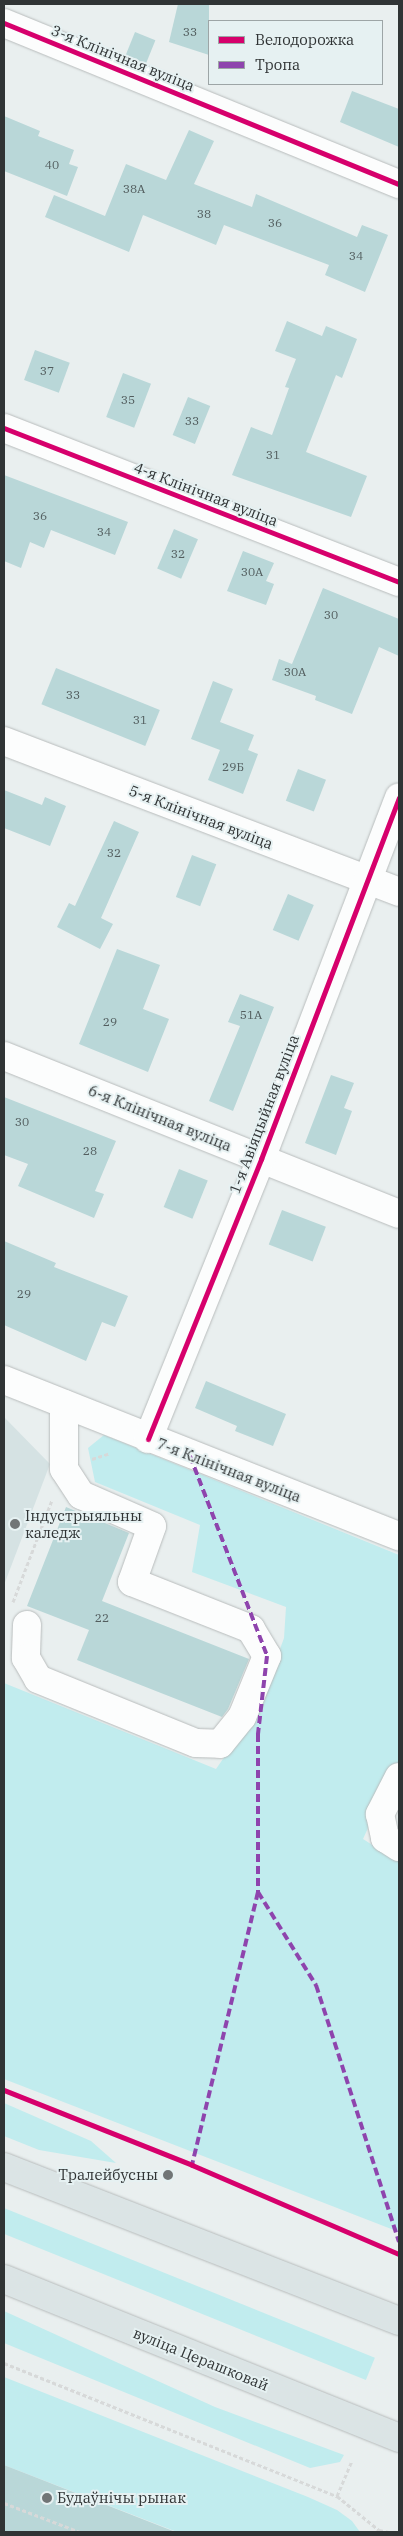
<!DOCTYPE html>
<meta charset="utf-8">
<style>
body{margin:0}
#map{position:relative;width:403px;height:2536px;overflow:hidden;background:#e9efef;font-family:"IBM Plex Serif",serif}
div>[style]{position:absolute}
.built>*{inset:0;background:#d5e2e3}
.green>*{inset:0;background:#c1ecee;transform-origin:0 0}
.building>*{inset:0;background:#b9d7d8;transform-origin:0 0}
.path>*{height:3px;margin-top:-1.5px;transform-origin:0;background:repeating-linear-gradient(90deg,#d7d9d9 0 4px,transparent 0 6.5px)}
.roads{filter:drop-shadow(0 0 1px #b8bcbc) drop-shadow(0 0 1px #b8bcbc)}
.minor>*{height:28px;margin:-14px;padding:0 14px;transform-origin:14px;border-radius:14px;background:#fcfdfd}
.major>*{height:28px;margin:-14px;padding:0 14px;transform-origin:14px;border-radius:14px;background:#dbe4e5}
.quiet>*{height:4px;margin-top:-2px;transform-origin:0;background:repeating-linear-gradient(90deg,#8e44ad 0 8px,transparent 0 12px)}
.cycleway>*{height:5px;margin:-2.5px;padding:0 2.5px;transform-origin:2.5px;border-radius:2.5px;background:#d6006c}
.dots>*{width:14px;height:14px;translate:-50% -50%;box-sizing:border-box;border:2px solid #e6f1f2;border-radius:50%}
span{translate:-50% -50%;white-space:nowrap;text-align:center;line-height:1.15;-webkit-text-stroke:4px #e6f1f2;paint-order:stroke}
.number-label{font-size:12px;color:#525d5e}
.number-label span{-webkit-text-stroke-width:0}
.street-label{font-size:15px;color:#303435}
.poi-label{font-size:15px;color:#303435}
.left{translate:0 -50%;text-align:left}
.right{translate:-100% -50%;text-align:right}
.frame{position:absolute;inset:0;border:5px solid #303435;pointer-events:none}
.legend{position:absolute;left:208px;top:20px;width:175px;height:65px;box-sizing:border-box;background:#e6f1f2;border:1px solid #9da5a6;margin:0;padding:6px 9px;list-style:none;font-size:15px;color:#303435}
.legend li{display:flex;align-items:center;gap:10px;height:25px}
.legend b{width:25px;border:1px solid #9da5a6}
</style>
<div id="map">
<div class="built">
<div style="clip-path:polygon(4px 1417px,50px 1464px,4px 1585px)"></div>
</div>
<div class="green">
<div style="clip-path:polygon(104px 1435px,399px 1555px,399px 1760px,363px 1839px,399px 1862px,399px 2232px,4px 2079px,4px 1683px,216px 1769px,259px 1707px,284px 1638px,286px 1607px,192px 1572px,200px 1525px,95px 1482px,88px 1448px)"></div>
<div style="clip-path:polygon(4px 2103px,91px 2141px,116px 2163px,39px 2150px,4px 2136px)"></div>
<div style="left:4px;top:2208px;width:400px;height:24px;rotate:22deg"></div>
<div style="clip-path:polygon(4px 2311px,215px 2407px,344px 2455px,340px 2462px,310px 2468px,4px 2343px)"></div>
<div style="clip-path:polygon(4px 2377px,308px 2497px,337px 2510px,352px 2521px,360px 2532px,177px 2532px,4px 2465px)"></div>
</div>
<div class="building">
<div style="clip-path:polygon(178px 4px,209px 4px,209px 55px,169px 42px)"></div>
<div style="left:135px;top:32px;width:22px;height:25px;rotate:22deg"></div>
<div style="clip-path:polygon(352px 91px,399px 109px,399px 147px,340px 122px)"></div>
<div style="clip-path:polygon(4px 116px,40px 131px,38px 136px,74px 150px,69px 164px,78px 167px,67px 196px,4px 171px)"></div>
<div style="clip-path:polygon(189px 130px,214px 141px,194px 184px,252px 207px,256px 194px,357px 237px,362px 225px,388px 235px,365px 292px,325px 275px,329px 265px,224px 225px,216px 245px,143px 215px,129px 252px,45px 217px,54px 195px,105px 216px,126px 164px,166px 180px)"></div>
<div style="clip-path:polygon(287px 321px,322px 336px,326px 326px,357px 339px,342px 378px,336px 375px,306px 452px,367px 476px,351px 517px,232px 475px,251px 427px,272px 435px,289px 388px,285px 387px,296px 359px,275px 351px)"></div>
<div style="left:35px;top:350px;width:37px;height:32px;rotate:20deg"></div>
<div style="left:123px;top:373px;width:30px;height:47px;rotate:21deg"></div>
<div style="left:188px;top:397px;width:24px;height:41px;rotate:22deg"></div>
<div style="clip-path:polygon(4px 475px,128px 522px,115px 555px,51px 530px,44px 548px,30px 542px,21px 568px,4px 561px)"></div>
<div style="left:174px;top:529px;width:26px;height:43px;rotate:23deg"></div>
<div style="clip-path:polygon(243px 551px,274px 563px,266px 581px,274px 584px,266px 605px,227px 591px)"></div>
<div style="clip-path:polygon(323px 588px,399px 619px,399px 656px,379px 647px,352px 714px,315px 700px,316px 696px,272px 680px,279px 659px,292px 664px)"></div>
<div style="left:56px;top:668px;width:112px;height:39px;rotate:22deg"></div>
<div style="clip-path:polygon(213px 681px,233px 689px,220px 722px,254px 735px,248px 750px,258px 754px,243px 794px,208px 780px,220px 750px,191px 739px)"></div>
<div style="left:298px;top:769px;width:30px;height:34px;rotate:21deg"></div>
<div style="clip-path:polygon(4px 790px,42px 805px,45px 797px,66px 806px,50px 846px,4px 828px)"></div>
<div style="clip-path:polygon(114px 821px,139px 832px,101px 918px,113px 924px,100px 949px,57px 927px,69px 903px,75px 906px)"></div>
<div style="left:192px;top:855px;width:26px;height:45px;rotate:21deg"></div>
<div style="left:288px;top:894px;width:28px;height:39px;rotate:23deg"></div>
<div style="clip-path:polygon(117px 949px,160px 965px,143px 1009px,169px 1019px,148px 1072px,79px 1044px)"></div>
<div style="clip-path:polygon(240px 994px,274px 1007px,233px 1111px,209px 1101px,240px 1026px,228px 1022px)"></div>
<div style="clip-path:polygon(331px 1075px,354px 1083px,344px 1108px,352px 1111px,336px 1155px,305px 1143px)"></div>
<div style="clip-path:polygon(4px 1097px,116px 1141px,95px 1191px,104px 1194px,94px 1218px,18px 1186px,28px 1164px,4px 1155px)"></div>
<div style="left:179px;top:1169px;width:31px;height:41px;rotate:22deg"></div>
<div style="left:282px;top:1210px;width:47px;height:37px;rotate:21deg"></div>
<div style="clip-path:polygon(4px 1241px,56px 1263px,54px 1267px,128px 1296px,115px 1327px,102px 1322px,86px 1361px,4px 1325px)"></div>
<div style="clip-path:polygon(206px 1381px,286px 1414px,273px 1446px,235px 1431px,237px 1426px,195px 1408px)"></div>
<div style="clip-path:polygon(66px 1507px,129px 1533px,102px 1601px,249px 1659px,228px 1709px,222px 1717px,77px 1660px,89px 1630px,27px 1606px)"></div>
<div style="clip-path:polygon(4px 2465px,173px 2531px,173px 2532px,4px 2532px)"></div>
</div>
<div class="path">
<div style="left:92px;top:1459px;width:19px;rotate:-18deg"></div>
<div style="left:13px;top:1602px;width:109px;rotate:-69.1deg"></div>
<div style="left:4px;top:2090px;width:202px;rotate:21.7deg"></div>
<div style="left:192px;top:2165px;width:225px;rotate:23.3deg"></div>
<div style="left:4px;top:2363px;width:359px;rotate:21.8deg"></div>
<div style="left:337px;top:2496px;width:54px;rotate:39deg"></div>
<div style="left:379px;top:2530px;width:10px;rotate:11deg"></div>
<div style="left:337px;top:2496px;width:38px;rotate:-67deg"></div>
<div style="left:4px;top:2503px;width:81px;rotate:20.9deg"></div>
</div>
<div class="roads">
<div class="minor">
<div style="left:4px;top:23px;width:427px;rotate:22.2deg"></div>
<div style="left:4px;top:428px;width:424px;rotate:21.3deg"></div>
<div style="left:4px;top:741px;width:423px;rotate:20.9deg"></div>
<div style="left:4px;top:1056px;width:425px;rotate:21.8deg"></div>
<div style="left:4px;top:1380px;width:425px;rotate:21.6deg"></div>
<div style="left:148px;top:1439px;width:302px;rotate:-68deg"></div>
<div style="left:261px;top:1159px;width:387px;rotate:-69.1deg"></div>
<div style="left:27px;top:1625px;width:33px;rotate:92deg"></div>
<div style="left:26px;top:1658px;width:24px;rotate:60deg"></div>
<div style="left:38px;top:1679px;width:170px;rotate:22.1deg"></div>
<div style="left:196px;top:1743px;width:24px;rotate:2deg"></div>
<div style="left:220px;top:1744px;width:35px;rotate:-51deg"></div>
<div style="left:242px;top:1717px;width:66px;rotate:-67.7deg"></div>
<div style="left:267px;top:1656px;width:31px;rotate:-121deg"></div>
<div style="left:251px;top:1629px;width:128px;rotate:-158.4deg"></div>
<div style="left:132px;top:1582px;width:59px;rotate:-70.3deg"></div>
<div style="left:152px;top:1526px;width:77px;rotate:-156.4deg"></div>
<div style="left:81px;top:1495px;width:31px;rotate:-123deg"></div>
<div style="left:64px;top:1469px;width:65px;rotate:-90deg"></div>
<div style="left:399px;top:1777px;width:42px;rotate:117.2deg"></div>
<div style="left:380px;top:1814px;width:25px;rotate:78deg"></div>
<div style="left:385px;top:1838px;width:17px;rotate:33deg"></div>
</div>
<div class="major">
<div style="left:4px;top:2167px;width:424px;rotate:21.3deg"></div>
<div style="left:4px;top:2279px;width:426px;rotate:21.9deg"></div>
</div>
</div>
<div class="quiet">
<div style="left:190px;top:1456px;width:214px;rotate:68.9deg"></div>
<div style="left:267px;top:1656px;width:79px;rotate:96.6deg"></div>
<div style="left:258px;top:1734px;width:158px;rotate:90deg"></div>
<div style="left:258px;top:1892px;width:281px;rotate:103.6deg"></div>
<div style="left:258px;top:1892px;width:110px;rotate:58.1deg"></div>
<div style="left:316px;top:1985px;width:270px;rotate:72.1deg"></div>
</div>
<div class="cycleway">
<div style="left:4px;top:23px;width:427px;rotate:22.2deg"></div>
<div style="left:4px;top:428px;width:424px;rotate:21.3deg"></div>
<div style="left:148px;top:1439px;width:302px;rotate:-68deg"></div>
<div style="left:261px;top:1159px;width:387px;rotate:-69.1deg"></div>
<div style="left:4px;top:2090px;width:202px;rotate:21.7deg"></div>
<div style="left:192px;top:2165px;width:225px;rotate:23.3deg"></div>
</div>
<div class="dots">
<div style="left:15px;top:1524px;background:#717576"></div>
<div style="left:168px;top:2175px;background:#717576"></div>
<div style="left:47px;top:2498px;background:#717576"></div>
</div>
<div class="number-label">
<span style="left:190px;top:32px">33</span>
<span style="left:52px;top:165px">40</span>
<span style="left:134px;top:189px">38А</span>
<span style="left:204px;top:214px">38</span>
<span style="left:275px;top:223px">36</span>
<span style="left:356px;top:256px">34</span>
<span style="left:47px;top:371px">37</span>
<span style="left:128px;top:400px">35</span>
<span style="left:192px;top:421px">33</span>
<span style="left:273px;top:455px">31</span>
<span style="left:40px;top:516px">36</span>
<span style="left:104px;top:532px">34</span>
<span style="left:178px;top:554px">32</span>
<span style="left:252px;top:572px">30А</span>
<span style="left:331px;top:615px">30</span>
<span style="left:295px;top:672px">30А</span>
<span style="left:73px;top:695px">33</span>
<span style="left:140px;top:720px">31</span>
<span style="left:233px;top:767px">29Б</span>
<span style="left:114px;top:853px">32</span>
<span style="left:251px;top:1015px">51А</span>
<span style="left:110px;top:1022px">29</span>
<span style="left:22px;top:1122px">30</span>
<span style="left:90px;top:1151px">28</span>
<span style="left:24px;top:1294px">29</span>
<span style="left:102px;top:1618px">22</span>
</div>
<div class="street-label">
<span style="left:123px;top:58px;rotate:22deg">3-я Клінічная вуліца</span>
<span style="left:206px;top:494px;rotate:21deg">4-я Клінічная вуліца</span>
<span style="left:201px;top:817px;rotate:21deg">5-я Клінічная вуліца</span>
<span style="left:264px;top:1114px;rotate:-69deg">1-я Авіяцыйная вуліца</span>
<span style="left:160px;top:1118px;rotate:22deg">6-я Клінічная вуліца</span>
<span style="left:229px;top:1470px;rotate:21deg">7-я Клінічная вуліца</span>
<span style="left:201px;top:2359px;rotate:22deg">вуліца Церашковай</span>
</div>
<div class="poi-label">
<span class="left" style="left:25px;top:1524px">Індустрыяльны<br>каледж</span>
<span class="right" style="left:158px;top:2175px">Тралейбусны</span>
<span class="left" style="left:57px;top:2498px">Будаўнічы рынак</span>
</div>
<div class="frame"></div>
<ul class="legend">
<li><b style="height:6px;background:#d6006c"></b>Велодорожка</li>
<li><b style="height:6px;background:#8e44ad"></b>Тропа</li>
</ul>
</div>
